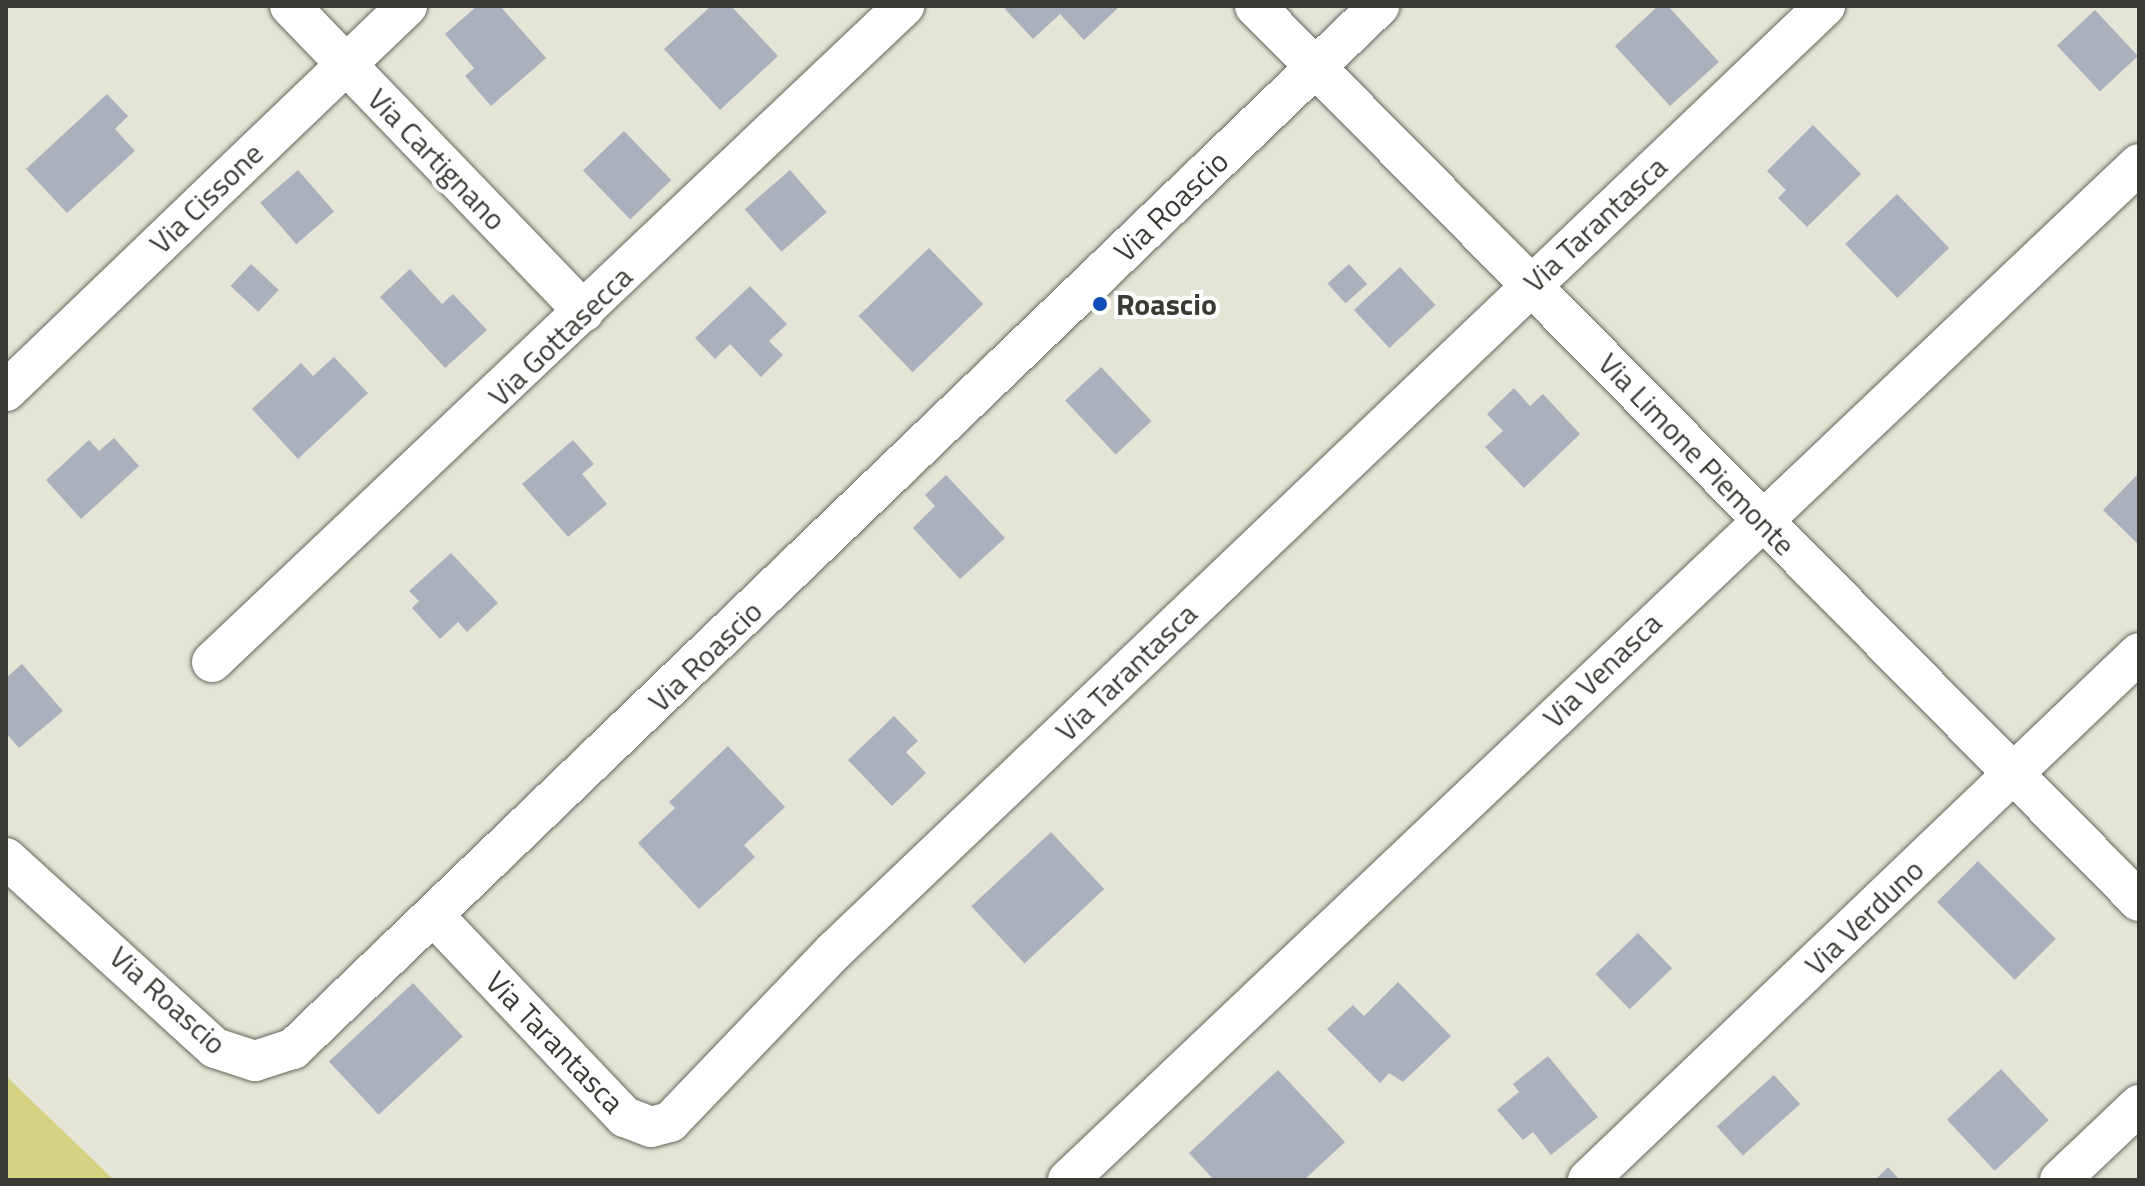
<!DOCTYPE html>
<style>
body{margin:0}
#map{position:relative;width:2145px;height:1186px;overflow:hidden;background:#e4e5d7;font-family:"Titillium Web",sans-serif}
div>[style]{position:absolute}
.green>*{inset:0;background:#d4d382}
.building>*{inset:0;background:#aab1bc;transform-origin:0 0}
.roads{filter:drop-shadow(0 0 2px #67675b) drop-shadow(0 0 2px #67675b)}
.minor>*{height:40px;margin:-20px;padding:0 20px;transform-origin:20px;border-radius:20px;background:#fff}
.dots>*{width:22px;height:22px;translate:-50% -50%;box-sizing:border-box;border:4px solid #fff;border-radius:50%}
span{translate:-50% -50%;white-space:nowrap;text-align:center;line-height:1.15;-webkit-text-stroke:8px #fff;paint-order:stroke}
.street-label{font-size:30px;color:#3a3a35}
.poi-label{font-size:30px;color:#3a3a35;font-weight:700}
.left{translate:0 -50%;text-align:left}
.frame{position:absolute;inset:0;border:8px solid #3a3a35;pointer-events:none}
</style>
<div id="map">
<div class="green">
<div style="clip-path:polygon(6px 1076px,114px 1180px,6px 1180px)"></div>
</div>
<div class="building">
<div style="clip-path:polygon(477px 6px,500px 6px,546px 58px,491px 106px,465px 76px,474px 68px,445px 34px)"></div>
<div style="clip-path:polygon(711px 6px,731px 6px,778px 56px,720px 110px,664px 49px)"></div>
<div style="clip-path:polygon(1008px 6px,1120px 6px,1084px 40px,1060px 14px,1033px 39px,1005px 9px)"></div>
<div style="clip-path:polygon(1658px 6px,1668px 6px,1719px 62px,1670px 106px,1615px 46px)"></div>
<div style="left:2095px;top:10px;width:63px;height:52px;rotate:47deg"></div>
<div style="clip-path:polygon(107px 94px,128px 116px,115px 129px,135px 151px,67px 213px,26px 169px)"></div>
<div style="clip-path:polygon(1813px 125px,1861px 174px,1807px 227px,1778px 198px,1786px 190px,1767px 171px)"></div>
<div style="left:624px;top:131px;width:68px;height:57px;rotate:46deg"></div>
<div style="left:298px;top:170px;width:55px;height:50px;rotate:49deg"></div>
<div style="left:790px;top:170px;width:56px;height:60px;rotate:49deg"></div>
<div style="left:1897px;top:194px;width:75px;height:72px;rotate:46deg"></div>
<div style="left:929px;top:248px;width:78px;height:98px;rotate:46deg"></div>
<div style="left:251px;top:264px;width:38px;height:30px;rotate:43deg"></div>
<div style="left:1349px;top:264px;width:27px;height:29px;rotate:48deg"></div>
<div style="left:1400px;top:267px;width:52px;height:63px;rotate:47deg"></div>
<div style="clip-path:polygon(410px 269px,442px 304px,453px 294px,487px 330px,445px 368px,380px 297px)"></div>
<div style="clip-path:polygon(750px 286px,787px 324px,769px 341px,783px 355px,761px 377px,730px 344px,715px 359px,695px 338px)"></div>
<div style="clip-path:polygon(334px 357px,368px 393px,298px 459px,252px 409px,301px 363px,313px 376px)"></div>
<div style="left:1101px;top:367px;width:74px;height:49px;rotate:47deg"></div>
<div style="clip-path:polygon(1514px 388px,1530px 406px,1543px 394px,1580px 434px,1524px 488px,1485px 447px,1503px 431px,1487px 414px)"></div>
<div style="clip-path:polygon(114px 438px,139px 466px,81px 519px,46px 480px,89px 440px,99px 451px)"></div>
<div style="clip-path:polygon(573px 440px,594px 464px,582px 474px,607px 504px,568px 537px,522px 484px)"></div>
<div style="clip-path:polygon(2139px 473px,2139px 545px,2103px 510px)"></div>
<div style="clip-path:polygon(946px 475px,1005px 538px,960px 579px,913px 528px,935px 506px,925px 495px)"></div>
<div style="clip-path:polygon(451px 553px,498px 603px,467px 632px,458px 622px,440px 639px,412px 608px,419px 601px,409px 591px)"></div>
<div style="clip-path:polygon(22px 664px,63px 711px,19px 748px,6px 733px,6px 678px)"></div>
<div style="clip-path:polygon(894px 716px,918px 741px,906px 752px,926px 773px,892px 806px,848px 760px)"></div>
<div style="clip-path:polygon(728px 746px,785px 807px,744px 845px,755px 857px,699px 909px,638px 843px,675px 808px,669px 802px)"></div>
<div style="left:1051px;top:832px;width:78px;height:109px;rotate:47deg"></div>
<div style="left:1978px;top:861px;width:110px;height:58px;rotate:45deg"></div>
<div style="left:1638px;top:933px;width:49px;height:59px;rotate:46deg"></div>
<div style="clip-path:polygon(1398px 982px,1451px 1036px,1403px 1082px,1389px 1073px,1380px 1083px,1327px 1029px,1353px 1005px,1364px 1016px)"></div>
<div style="left:413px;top:983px;width:73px;height:115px;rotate:47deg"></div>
<div style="clip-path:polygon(1548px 1056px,1598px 1117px,1551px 1155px,1533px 1132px,1523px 1140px,1497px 1110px,1519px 1092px,1513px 1084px)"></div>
<div style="left:2001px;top:1069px;width:70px;height:74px;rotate:47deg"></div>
<div style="clip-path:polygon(1278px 1070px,1345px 1142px,1304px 1180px,1214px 1180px,1189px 1153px)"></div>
<div style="left:1774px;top:1075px;width:39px;height:77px;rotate:48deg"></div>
<div style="clip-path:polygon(1888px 1167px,1900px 1180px,1875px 1180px)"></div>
</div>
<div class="roads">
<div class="minor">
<div style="left:290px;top:6px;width:424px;rotate:46.1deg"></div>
<div style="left:1255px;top:6px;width:1258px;rotate:45.35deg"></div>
<div style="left:6px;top:391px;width:556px;rotate:-43.83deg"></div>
<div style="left:212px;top:662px;width:954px;rotate:-43.47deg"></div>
<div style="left:6px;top:858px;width:282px;rotate:42.3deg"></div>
<div style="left:215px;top:1048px;width:42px;rotate:18deg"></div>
<div style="left:255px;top:1061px;width:40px;rotate:-18deg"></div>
<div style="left:293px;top:1049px;width:1506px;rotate:-43.84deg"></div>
<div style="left:435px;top:917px;width:276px;rotate:46.5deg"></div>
<div style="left:625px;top:1117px;width:28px;rotate:21deg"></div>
<div style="left:651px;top:1127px;width:20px;rotate:-15deg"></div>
<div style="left:670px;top:1122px;width:236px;rotate:-46.2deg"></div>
<div style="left:833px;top:952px;width:1371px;rotate:-43.64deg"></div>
<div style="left:1068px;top:1180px;width:1476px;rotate:-43.49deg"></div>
<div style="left:1588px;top:1180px;width:762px;rotate:-43.72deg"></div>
<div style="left:2060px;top:1180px;width:109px;rotate:-43.5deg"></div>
</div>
</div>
<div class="dots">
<div style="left:1100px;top:304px;background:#114cb8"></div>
</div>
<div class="street-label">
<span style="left:437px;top:159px;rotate:46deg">Via Cartignano</span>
<span style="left:206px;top:198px;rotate:-44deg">Via Cissone</span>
<span style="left:1171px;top:206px;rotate:-44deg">Via Roascio</span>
<span style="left:1595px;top:224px;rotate:-43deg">Via Tarantasca</span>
<span style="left:560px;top:336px;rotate:-44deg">Via Gottasecca</span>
<span style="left:1697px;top:454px;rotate:46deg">Via Limone Piemonte</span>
<span style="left:705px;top:656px;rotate:-44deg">Via Roascio</span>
<span style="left:1602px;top:670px;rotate:-44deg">Via Venasca</span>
<span style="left:1126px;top:672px;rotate:-44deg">Via Tarantasca</span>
<span style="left:1864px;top:917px;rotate:-44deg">Via Verduno</span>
<span style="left:168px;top:1000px;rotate:42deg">Via Roascio</span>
<span style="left:555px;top:1042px;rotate:46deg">Via Tarantasca</span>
</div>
<div class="poi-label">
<span class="left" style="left:1116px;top:304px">Roascio</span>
</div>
<div class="frame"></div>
</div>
